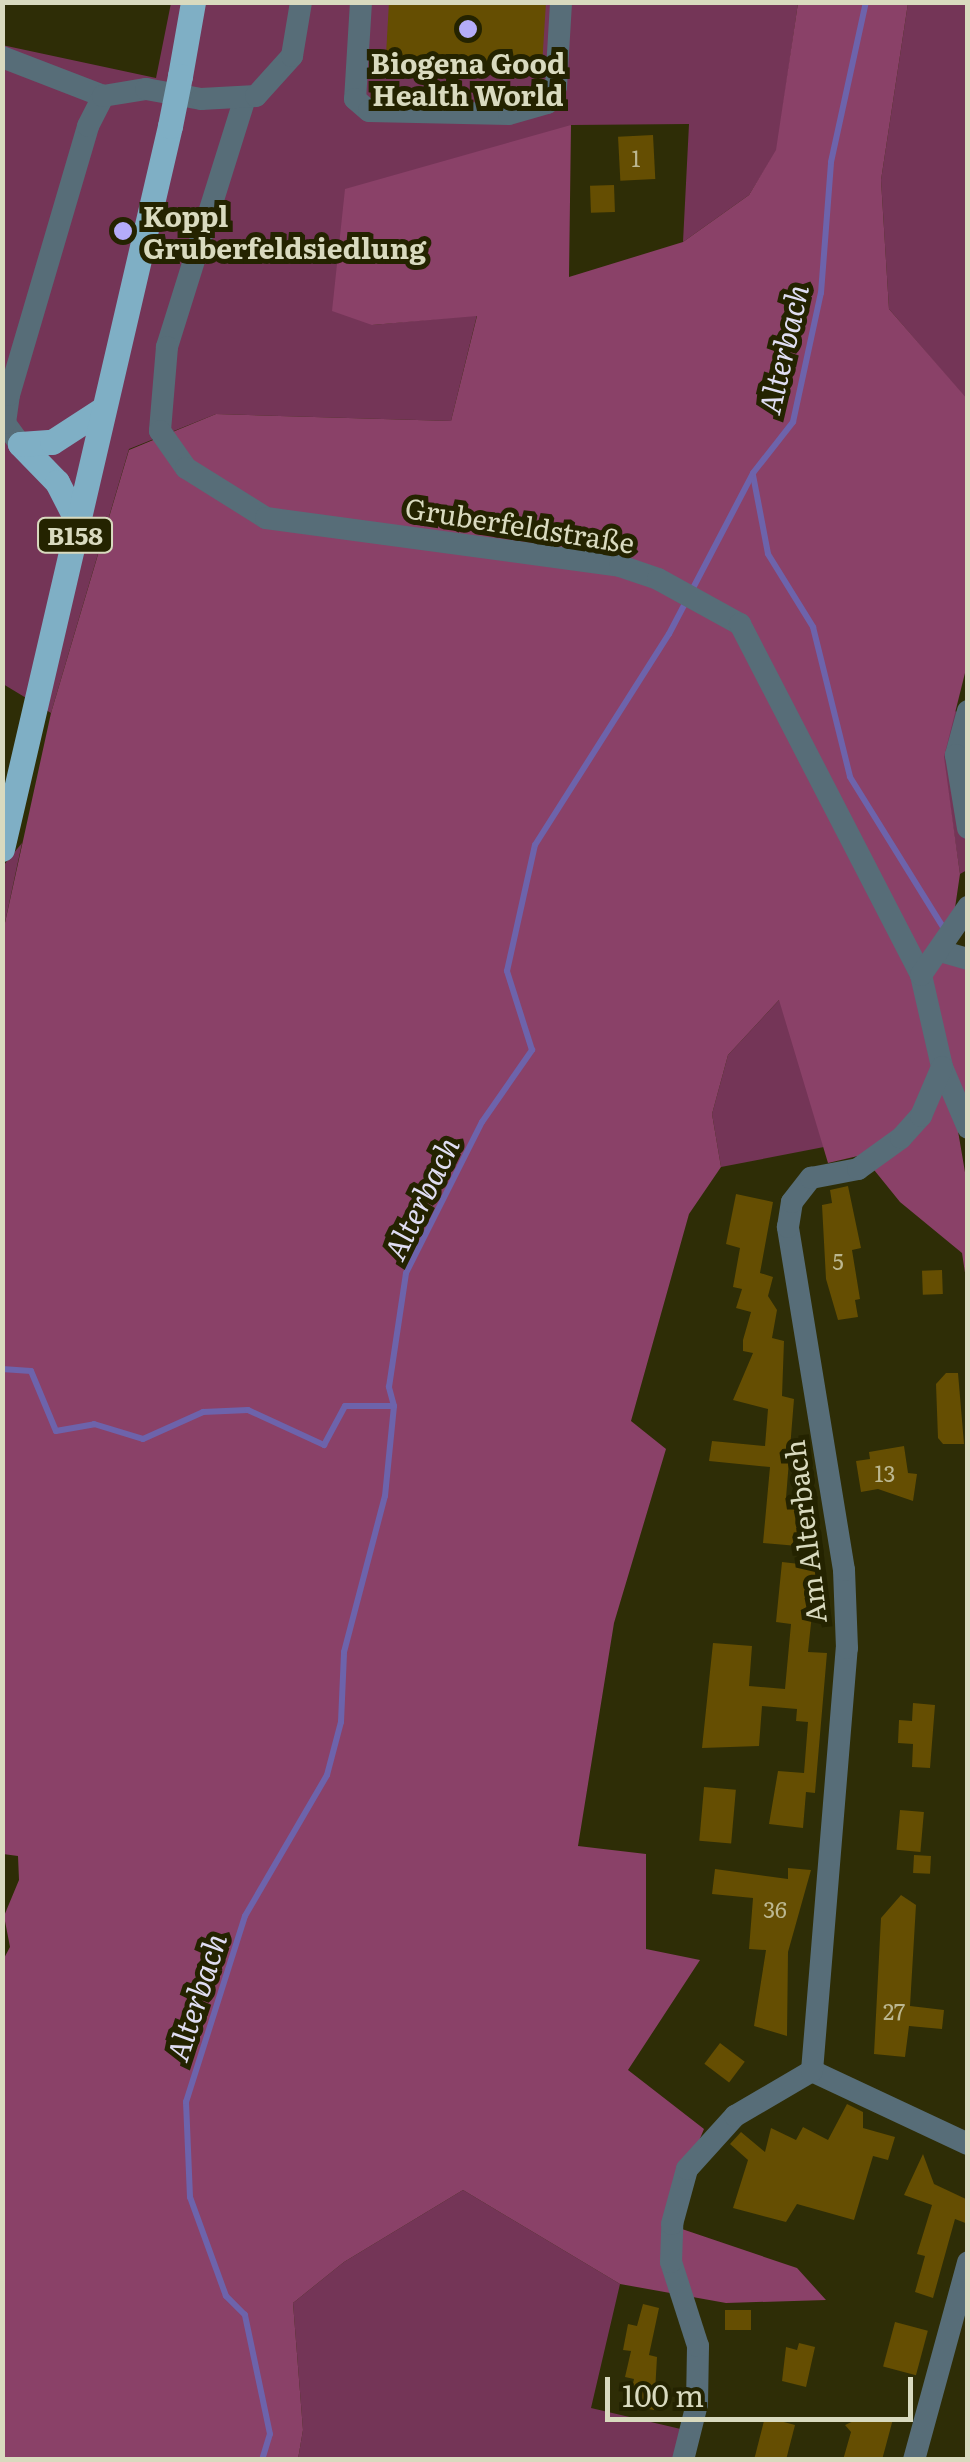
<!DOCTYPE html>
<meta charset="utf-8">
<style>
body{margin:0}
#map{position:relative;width:970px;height:2462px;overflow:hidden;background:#2e2d06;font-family:Literata,serif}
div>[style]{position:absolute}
.green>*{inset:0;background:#743557}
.forest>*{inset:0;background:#8a4168}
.stream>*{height:6px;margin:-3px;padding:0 3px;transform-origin:3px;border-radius:3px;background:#6d63ab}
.building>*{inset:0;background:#654e02;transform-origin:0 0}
.minor>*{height:22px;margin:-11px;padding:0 11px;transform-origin:11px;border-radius:11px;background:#576d78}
.major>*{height:25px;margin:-12.5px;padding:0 12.5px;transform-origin:12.5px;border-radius:12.5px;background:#7fafc5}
.major-bridge>*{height:25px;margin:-12.5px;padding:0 12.5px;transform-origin:12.5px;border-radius:12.5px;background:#7fafc5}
.dots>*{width:28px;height:28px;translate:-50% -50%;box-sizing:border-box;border:5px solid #242300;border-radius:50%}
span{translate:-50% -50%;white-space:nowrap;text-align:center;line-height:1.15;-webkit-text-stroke:10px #242300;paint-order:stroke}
.number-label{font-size:22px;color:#bcb790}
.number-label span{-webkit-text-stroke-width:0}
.shield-label span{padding:2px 8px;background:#242300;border:2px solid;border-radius:8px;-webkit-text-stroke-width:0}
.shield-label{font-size:25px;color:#d9dabf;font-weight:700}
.poi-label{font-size:28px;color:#d9dabf;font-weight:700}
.left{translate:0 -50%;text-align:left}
.street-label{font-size:28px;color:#d9dabf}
.water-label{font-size:30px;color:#dfddf2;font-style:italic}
.frame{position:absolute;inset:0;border:5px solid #d9dabf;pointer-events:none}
.scale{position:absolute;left:605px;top:2377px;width:308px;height:45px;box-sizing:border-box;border:5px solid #d9dabf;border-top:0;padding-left:12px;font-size:30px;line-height:35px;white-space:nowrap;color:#d9dabf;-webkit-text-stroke:8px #242300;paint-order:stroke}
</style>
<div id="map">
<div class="green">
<div style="clip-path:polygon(171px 3px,798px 3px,777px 150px,749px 195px,683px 242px,689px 124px,571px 125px,372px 325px,477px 315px,451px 421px,216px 414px,129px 449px,51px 713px,3px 684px,2px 45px,156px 78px)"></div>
<div style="clip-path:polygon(908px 3px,967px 3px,967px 400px,889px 309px,881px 180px)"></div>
<div style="clip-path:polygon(954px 711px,967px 714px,967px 870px,960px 874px,943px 757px)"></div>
<div style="clip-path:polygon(22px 843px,3px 932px,3px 866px)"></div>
<div style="clip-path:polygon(780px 999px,824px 1147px,721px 1167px,712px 1114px,728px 1055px)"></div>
<div style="clip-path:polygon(463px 2190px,620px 2284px,591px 2408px,685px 2430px,678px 2459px,298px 2459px,303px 2430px,293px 2303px,344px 2262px)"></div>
</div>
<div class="forest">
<div style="clip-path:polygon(798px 3px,908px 3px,881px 180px,889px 309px,968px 400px,967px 665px,944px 757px,960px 874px,947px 962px,968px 968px,967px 1128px,958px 1131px,967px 1184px,967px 1286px,962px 1253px,900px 1202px,862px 1155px,828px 1163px,779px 1000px,728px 1055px,712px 1114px,721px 1167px,689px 1214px,631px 1421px,666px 1449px,614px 1623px,578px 1846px,646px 1854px,646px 1949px,700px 1960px,628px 2070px,704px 2129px,667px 2217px,679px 2228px,797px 2268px,826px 2300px,726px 2303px,620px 2284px,463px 2190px,344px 2262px,293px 2303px,303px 2430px,298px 2459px,3px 2459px,2px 1962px,10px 1947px,4px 1916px,19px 1880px,18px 1856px,3px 1854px,3px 932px,51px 713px,129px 450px,216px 414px,451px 421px,477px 316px,372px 325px,332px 311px,345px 189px,571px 125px,569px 277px,683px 242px,749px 195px,776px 150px)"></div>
</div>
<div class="stream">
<div style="left:753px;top:475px;width:80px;rotate:79.2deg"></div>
<div style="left:768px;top:554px;width:86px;rotate:58.3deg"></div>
<div style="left:813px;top:627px;width:154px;rotate:76.1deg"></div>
<div style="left:850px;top:777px;width:176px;rotate:58.2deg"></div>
<div style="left:2px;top:1369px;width:29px;rotate:4deg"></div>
<div style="left:31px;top:1371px;width:65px;rotate:67.4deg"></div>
<div style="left:56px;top:1431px;width:39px;rotate:-10deg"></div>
<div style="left:94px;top:1424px;width:51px;rotate:17deg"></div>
<div style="left:143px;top:1439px;width:66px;rotate:-24.2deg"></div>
<div style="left:203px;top:1412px;width:45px;rotate:-2.5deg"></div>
<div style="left:248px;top:1410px;width:84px;rotate:24.7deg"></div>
<div style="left:324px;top:1445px;width:44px;rotate:-61.7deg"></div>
<div style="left:345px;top:1406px;width:49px"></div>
<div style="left:262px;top:2460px;width:27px;rotate:-73deg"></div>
<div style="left:270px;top:2434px;width:122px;rotate:-101.9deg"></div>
<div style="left:245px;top:2315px;width:27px;rotate:-135deg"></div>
<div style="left:226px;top:2296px;width:105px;rotate:-110deg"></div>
<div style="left:190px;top:2197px;width:95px;rotate:-92.4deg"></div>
<div style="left:186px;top:2102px;width:195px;rotate:-72.4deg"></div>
<div style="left:245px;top:1916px;width:163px;rotate:-59.8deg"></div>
<div style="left:327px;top:1775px;width:55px;rotate:-75.2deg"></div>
<div style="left:341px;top:1722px;width:70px;rotate:-87.5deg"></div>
<div style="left:344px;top:1652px;width:161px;rotate:-75.3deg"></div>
<div style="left:385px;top:1496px;width:90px;rotate:-84.3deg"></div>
<div style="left:394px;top:1406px;width:20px;rotate:-105deg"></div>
<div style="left:389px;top:1387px;width:115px;rotate:-81.5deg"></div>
<div style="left:406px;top:1273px;width:169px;rotate:-63.3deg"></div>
<div style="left:482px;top:1122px;width:88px;rotate:-55.2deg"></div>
<div style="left:532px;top:1050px;width:83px;rotate:-107.6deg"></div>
<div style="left:507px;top:971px;width:129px;rotate:-77.5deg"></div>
<div style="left:535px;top:845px;width:250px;rotate:-57.6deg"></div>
<div style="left:669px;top:634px;width:182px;rotate:-62.4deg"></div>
<div style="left:753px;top:473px;width:65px;rotate:-51.9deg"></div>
<div style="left:793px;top:422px;width:132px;rotate:-77.8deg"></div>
<div style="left:821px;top:293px;width:131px;rotate:-85.6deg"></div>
<div style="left:831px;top:162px;width:164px;rotate:-77.7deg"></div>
</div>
<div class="building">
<div style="clip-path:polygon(389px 2px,546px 2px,542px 66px,386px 55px)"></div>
<div style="left:653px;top:135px;width:44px;height:35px;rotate:87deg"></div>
<div style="left:614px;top:185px;width:27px;height:24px;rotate:88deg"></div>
<div style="clip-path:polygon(848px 1186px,861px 1248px,852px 1250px,860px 1299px,855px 1300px,858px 1317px,838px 1320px,826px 1279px,822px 1205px,832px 1203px,830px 1190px)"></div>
<div style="clip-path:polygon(736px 1194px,773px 1202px,760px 1273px,773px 1277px,768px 1296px,777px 1310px,772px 1338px,784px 1341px,782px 1396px,794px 1399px,786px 1498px,803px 1499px,798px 1546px,763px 1543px,770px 1467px,709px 1461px,712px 1441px,765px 1446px,768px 1409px,733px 1400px,753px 1353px,743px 1351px,743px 1340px,751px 1312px,736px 1308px,742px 1289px,733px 1287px,740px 1248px,726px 1244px)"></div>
<div style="left:942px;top:1270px;width:24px;height:20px;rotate:88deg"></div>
<div style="clip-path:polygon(946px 1373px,958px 1373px,964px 1444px,943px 1444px,938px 1438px,936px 1384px)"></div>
<div style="clip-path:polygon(904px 1446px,908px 1473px,917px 1474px,913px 1501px,878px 1489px,861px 1492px,856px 1461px,870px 1459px,869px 1452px)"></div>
<div style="clip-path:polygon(782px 1562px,817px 1566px,808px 1652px,827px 1653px,815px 1793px,806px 1792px,803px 1828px,769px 1824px,778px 1771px,804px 1773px,808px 1722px,796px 1721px,797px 1709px,762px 1706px,759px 1746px,702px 1748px,713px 1643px,752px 1646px,749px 1686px,785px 1689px,791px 1624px,776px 1622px)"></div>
<div style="clip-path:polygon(913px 1703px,935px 1705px,930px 1768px,912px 1767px,913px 1744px,898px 1743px,899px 1720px,912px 1721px)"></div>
<div style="left:704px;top:1787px;width:32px;height:54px;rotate:5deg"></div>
<div style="left:900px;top:1810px;width:24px;height:40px;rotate:5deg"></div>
<div style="left:914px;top:1855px;width:17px;height:18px;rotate:3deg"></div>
<div style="clip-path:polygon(788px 1868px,811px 1870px,788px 1952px,787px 2036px,754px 2026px,766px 1950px,749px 1949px,753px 1898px,712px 1894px,715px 1869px,788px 1879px)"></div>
<div style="clip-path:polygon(901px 1895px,916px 1905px,910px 2006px,944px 2010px,942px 2029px,909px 2026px,905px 2057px,874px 2054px,881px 1918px)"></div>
<div style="left:720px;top:2043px;width:31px;height:26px;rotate:37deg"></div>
<div style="clip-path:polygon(847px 2104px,863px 2112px,863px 2128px,895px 2137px,888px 2160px,873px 2156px,854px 2220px,797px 2204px,786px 2222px,733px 2208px,748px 2160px,730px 2144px,741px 2132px,765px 2152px,771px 2128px,796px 2140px,803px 2127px,828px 2140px)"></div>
<div style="clip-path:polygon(923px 2154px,934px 2184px,968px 2200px,968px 2224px,955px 2219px,933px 2298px,915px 2292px,925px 2256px,917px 2254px,932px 2205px,904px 2195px)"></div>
<div style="clip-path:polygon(643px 2304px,659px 2308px,649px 2355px,657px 2357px,654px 2410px,628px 2405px,634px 2379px,625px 2377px,631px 2351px,623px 2350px,628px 2324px,637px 2326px)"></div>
<div style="left:725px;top:2310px;width:26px;height:20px"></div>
<div style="left:895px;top:2322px;width:34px;height:46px;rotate:15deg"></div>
<div style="clip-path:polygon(799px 2343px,815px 2347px,806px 2387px,782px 2381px,786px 2347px,797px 2350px)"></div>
<div style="clip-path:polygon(765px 2417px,795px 2425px,786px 2460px,754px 2460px)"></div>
<div style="clip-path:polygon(860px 2418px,893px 2419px,882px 2460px,843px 2460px,851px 2432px,845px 2425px)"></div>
</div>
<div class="minor">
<div style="left:361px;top:2px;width:97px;rotate:93.5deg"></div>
<div style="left:355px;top:99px;width:18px;rotate:41deg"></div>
<div style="left:369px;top:111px;width:140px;rotate:1.2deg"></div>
<div style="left:509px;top:114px;width:40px;rotate:-16deg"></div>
<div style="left:547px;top:103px;width:18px;rotate:-61deg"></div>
<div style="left:556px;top:87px;width:85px;rotate:-86.6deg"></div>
<div style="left:2px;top:57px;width:108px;rotate:21.1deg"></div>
<div style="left:244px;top:101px;width:258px;rotate:107.4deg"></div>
<div style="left:167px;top:347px;width:84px;rotate:94.8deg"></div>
<div style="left:160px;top:431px;width:45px;rotate:54.9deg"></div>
<div style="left:186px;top:468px;width:94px;rotate:32deg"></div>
<div style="left:266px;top:518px;width:357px;rotate:7.7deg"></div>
<div style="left:620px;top:566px;width:40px;rotate:18.9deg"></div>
<div style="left:658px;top:579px;width:94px;rotate:28.8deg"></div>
<div style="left:740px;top:624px;width:395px;rotate:62.7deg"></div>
<div style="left:921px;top:975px;width:94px;rotate:77.1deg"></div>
<div style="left:942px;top:1067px;width:66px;rotate:66.9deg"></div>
<div style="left:20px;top:444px;width:26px;rotate:-126deg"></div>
<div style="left:5px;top:423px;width:28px;rotate:-82deg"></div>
<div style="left:9px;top:395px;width:280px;rotate:-73.6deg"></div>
<div style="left:88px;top:126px;width:34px;rotate:-63deg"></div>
<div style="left:103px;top:96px;width:44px;rotate:-9.2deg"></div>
<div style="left:146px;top:89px;width:56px;rotate:10.3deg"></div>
<div style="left:201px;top:99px;width:55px;rotate:-3.1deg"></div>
<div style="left:256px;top:96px;width:54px;rotate:-48deg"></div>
<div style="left:292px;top:56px;width:55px;rotate:-80.5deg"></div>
<div style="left:968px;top:711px;width:46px;rotate:105.3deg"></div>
<div style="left:956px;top:755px;width:74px;rotate:80.7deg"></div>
<div style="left:940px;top:951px;width:29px;rotate:16deg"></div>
<div style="left:921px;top:975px;width:83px;rotate:-55.3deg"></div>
<div style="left:812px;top:2071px;width:172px;rotate:25.1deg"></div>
<div style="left:683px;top:2460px;width:58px;rotate:-76deg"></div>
<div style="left:697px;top:2404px;width:58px;rotate:-89deg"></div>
<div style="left:698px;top:2346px;width:88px;rotate:-107.8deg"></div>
<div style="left:671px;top:2262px;width:38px;rotate:-88deg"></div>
<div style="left:672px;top:2224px;width:57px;rotate:-74.7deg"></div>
<div style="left:687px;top:2169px;width:72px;rotate:-47.8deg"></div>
<div style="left:735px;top:2116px;width:89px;rotate:-30.3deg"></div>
<div style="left:812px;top:2071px;width:424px;rotate:-85.3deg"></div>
<div style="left:847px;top:1648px;width:78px;rotate:-92.2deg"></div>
<div style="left:844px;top:1570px;width:348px;rotate:-99.3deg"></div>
<div style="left:788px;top:1227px;width:25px;rotate:-81deg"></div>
<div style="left:792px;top:1202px;width:31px;rotate:-52deg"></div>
<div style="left:811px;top:1178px;width:48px;rotate:-10.8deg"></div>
<div style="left:858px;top:1169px;width:53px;rotate:-35.8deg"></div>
<div style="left:901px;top:1138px;width:30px;rotate:-48deg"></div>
<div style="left:921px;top:1116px;width:53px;rotate:-66.8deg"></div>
<div style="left:914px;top:2460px;width:205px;rotate:-74.7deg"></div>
</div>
<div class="major">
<div style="left:180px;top:76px;width:75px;rotate:-80deg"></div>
<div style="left:20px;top:444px;width:53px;rotate:45.8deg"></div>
<div style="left:57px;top:482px;width:46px;rotate:62.9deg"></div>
<div style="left:20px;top:444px;width:32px;rotate:-4deg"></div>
<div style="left:52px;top:442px;width:61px;rotate:-32.9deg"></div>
<div style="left:2px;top:849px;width:742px;rotate:-76.92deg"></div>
</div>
<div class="major-bridge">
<div style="left:170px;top:126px;width:51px;rotate:-78.7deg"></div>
</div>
<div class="dots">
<div style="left:468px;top:29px;background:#b4acf9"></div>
<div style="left:123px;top:231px;background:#b4acf9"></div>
</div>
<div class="number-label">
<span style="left:636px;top:158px">1</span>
<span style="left:838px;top:1261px">5</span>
<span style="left:885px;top:1473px">13</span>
<span style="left:775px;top:1909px">36</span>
<span style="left:894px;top:2011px">27</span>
</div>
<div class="shield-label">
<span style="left:75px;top:535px">B158</span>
</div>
<div class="poi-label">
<span style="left:468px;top:78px">Biogena Good<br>Health World</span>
<span class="left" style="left:143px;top:231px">Koppl<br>Gruberfeldsiedlung</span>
</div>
<div class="street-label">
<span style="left:520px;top:524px;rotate:9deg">Gruberfeldstraße</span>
<span style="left:804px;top:1532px;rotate:-97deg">Am Alterbach</span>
</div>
<div class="water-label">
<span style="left:782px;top:349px;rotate:-77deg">Alterbach</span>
<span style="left:420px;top:1198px;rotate:-64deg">Alterbach</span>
<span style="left:195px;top:1997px;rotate:-72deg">Alterbach</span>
</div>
<div class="frame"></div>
<div class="scale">100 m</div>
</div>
